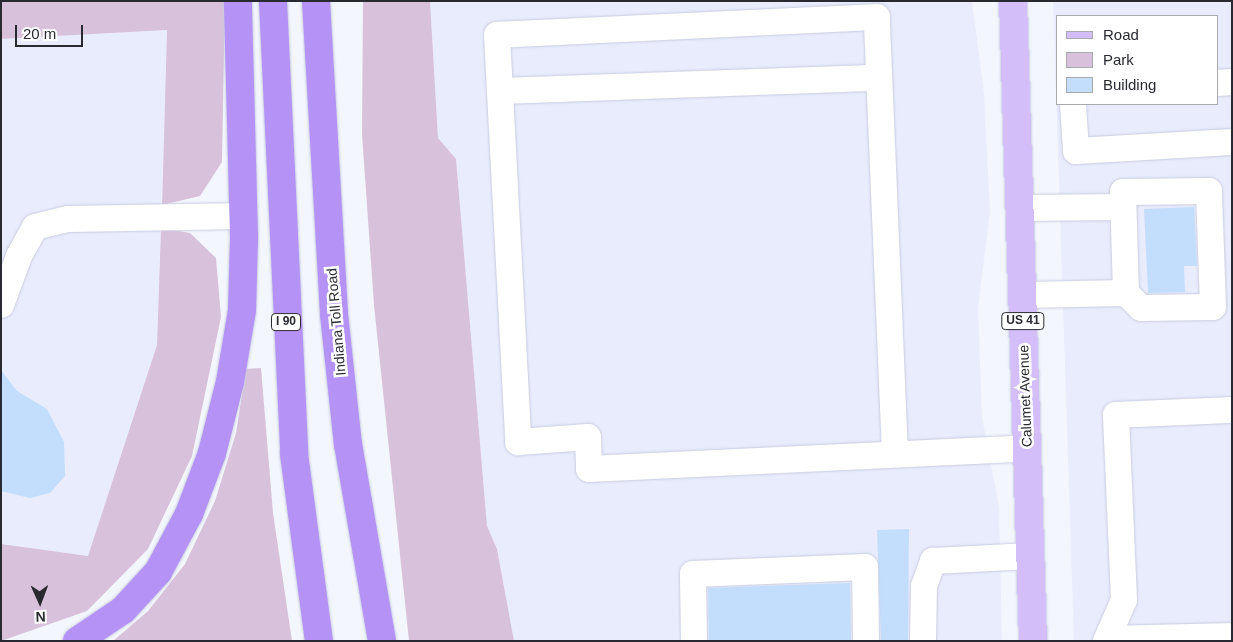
<!DOCTYPE html>
<html>
<head>
<meta charset="utf-8">
<style>
  body { margin:0 }
  #map { position:relative; width:1233px; height:642px; overflow:hidden; background:#f4f6fe; font-family:Arial,sans-serif }
  div>[style] { position:absolute }
  .built>* { inset:0; background:#e9ecfc }
  .green>* { inset:0; background:#d8c1da }
  .building>* { inset:0; background:#c3defd }
  .roads { filter:drop-shadow(0 0 1px #c8ccdf) drop-shadow(0 0 1px #c8ccdf) }
  .minor>* { height:26px; margin:-13px; padding:0 13px; transform-origin:13px; border-radius:13px; background:#fff }
  .major>* { height:28px; margin:-14px; padding:0 14px; transform-origin:14px; border-radius:14px; background:#d3befa }
  .highway>* { height:28px; margin:-14px; padding:0 14px; transform-origin:14px; border-radius:14px; background:#b593f6 }
  span { translate:-50% -50%; white-space:nowrap; text-align:center; line-height:1.15; -webkit-text-stroke:5px #fff; paint-order:stroke }
  .shield-label span { padding:1px 4px; background:#fff; border:1px solid; border-radius:4px; -webkit-text-stroke-width:0 }
  .shield-label { font-size:12px; color:#292a31; font-weight:700 }
  .street-label { font-size:14px; color:#292a31 }
  .frame { position:absolute; inset:0; border:2px solid #292a31; pointer-events:none }
  .legend { position:absolute; left:1056px; top:15px; width:162px; height:90px; box-sizing:border-box; background:#fff; border:1px solid #a9aaad; margin:0; padding:6px 9px; list-style:none; font-size:15px; color:#292a31 }
  .legend li { display:flex; align-items:center; gap:10px; height:25px }
  .legend b { width:25px; border:1px solid #a9aaad }
  .north { position:absolute; left:15px; top:577px; width:50px; height:50px; -webkit-text-stroke:4px #fff; paint-order:stroke; rotate:178deg; font-size:14px; font-weight:700; line-height:20px; text-align:center; color:#292a31 }
  .north::after { content:''; display:block; margin:auto; width:18px; height:22px; background:#292a31; clip-path:polygon(50% 0,100% 100%,50% 72%,0 100%) }
  .scale { position:absolute; left:15px; top:25px; width:68px; height:22px; box-sizing:border-box; border:2px solid #292a31; border-top:0; padding-left:6px; font-size:15px; line-height:18px; white-space:nowrap; color:#292a31; -webkit-text-stroke:4px #fff; paint-order:stroke }
</style>
</head>
<body>
<div id="map">
  <div class="built">
    <div style="clip-path:polygon(430px 1px,972px 1px,984px 94px,990px 212px,978px 308px,982px 417px,999px 507px,1002px 641px,514px 641px,497px 549px,487px 526px,456px 159px,438px 138px)"></div>
    <div style="clip-path:polygon(evenodd,1053px 1px,1232px 1px,1232px 641px,1074px 641px,1053px 1px,1057px 16px,1217px 16px,1217px 104px,1057px 104px,1057px 16px)"></div>
    <div style="clip-path:polygon(167px 30px,157px 345px,88px 556px,1px 544px,1px 39px)"></div>
  </div>
  <div class="green">
    <div style="clip-path:polygon(1px 1px,225px 1px,222px 162px,200px 196px,162px 205px,167px 30px,1px 39px)"></div>
    <div style="clip-path:polygon(363px 1px,430px 1px,438px 138px,456px 159px,487px 526px,497px 549px,514px 641px,409px 641px,374px 305px,362px 134px)"></div>
    <div style="clip-path:polygon(161px 228px,190px 233px,216px 258px,221px 317px,192px 456px,148px 549px,87px 611px,1px 641px,1px 544px,88px 556px,157px 345px)"></div>
    <div style="clip-path:polygon(261px 368px,273px 513px,292px 641px,113px 641px,148px 611px,185px 564px,215px 501px,236px 433px,246px 369px)"></div>
  </div>
  <div class="building">
    <div style="clip-path:polygon(1194px 207px,1197px 266px,1184px 266px,1185px 292px,1148px 293px,1144px 209px)"></div>
    <div style="clip-path:polygon(1px 370px,17px 391px,47px 409px,64px 442px,65px 476px,50px 493px,30px 498px,1px 491px)"></div>
    <div style="clip-path:polygon(909px 529px,908px 641px,881px 641px,877px 530px)"></div>
    <div style="clip-path:polygon(850px 583px,851px 641px,709px 641px,708px 588px)"></div>
  </div>
  <div class="roads">
    <div class="minor">
      <div style="left:1217px;top:83px;width:15px;rotate:-4deg"></div>
      <div style="left:500px;top:91px;width:379px;rotate:-2deg"></div>
      <div style="left:1073px;top:104px;width:47px;rotate:86.3deg"></div>
      <div style="left:1076px;top:151px;width:156px;rotate:-3.3deg"></div>
      <div style="left:1020px;top:208px;width:103px;rotate:-0.6deg"></div>
      <div style="left:1023px;top:295px;width:103px;rotate:-1.1deg"></div>
      <div style="left:1126px;top:293px;width:21px;rotate:45deg"></div>
      <div style="left:1141px;top:308px;width:72px;rotate:-0.8deg"></div>
      <div style="left:1213px;top:307px;width:116px;rotate:-92deg"></div>
      <div style="left:1209px;top:191px;width:86px;rotate:179.3deg"></div>
      <div style="left:1123px;top:192px;width:101px;rotate:88.3deg"></div>
      <div style="left:1px;top:305px;width:52px;rotate:-69.8deg"></div>
      <div style="left:19px;top:256px;width:33px;rotate:-61deg"></div>
      <div style="left:35px;top:227px;width:34px;rotate:-14deg"></div>
      <div style="left:68px;top:219px;width:176px;rotate:-1deg"></div>
      <div style="left:895px;top:454px;width:437px;rotate:-92.4deg"></div>
      <div style="left:877px;top:17px;width:380px;rotate:177.3deg"></div>
      <div style="left:497px;top:35px;width:408px;rotate:87deg"></div>
      <div style="left:518px;top:442px;width:70px;rotate:-4.1deg"></div>
      <div style="left:588px;top:437px;width:32px;rotate:88deg"></div>
      <div style="left:589px;top:469px;width:439px;rotate:-2.7deg"></div>
      <div style="left:1107px;top:639px;width:125px;rotate:-1.4deg"></div>
      <div style="left:694px;top:641px;width:67px;rotate:-90.9deg"></div>
      <div style="left:693px;top:574px;width:172px;rotate:-2.3deg"></div>
      <div style="left:865px;top:567px;width:74px;rotate:89.2deg"></div>
      <div style="left:923px;top:641px;width:55px;rotate:-89deg"></div>
      <div style="left:924px;top:586px;width:27px;rotate:-70deg"></div>
      <div style="left:933px;top:561px;width:97px;rotate:-3deg"></div>
      <div style="left:1106px;top:641px;width:45px;rotate:-66.3deg"></div>
      <div style="left:1124px;top:600px;width:185px;rotate:-92.5deg"></div>
      <div style="left:1116px;top:415px;width:116px;rotate:-2.5deg"></div>
    </div>
    <div class="major">
      <div style="left:1013px;top:1px;width:640px;rotate:88.21deg"></div>
    </div>
    <div class="highway">
      <div style="left:273px;top:1px;width:453px;rotate:87.3deg"></div>
      <div style="left:294px;top:454px;width:189px;rotate:82.4deg"></div>
      <div style="left:316px;top:1px;width:314px;rotate:86.7deg"></div>
      <div style="left:334px;top:314px;width:131px;rotate:83.9deg"></div>
      <div style="left:348px;top:444px;width:200px;rotate:80.2deg"></div>
      <div style="left:77px;top:641px;width:55px;rotate:-34deg"></div>
      <div style="left:123px;top:610px;width:52px;rotate:-47.4deg"></div>
      <div style="left:158px;top:572px;width:66px;rotate:-61.9deg"></div>
      <div style="left:189px;top:514px;width:65px;rotate:-69.3deg"></div>
      <div style="left:212px;top:453px;width:73px;rotate:-75.8deg"></div>
      <div style="left:230px;top:382px;width:73px;rotate:-80.5deg"></div>
      <div style="left:242px;top:310px;width:73px;rotate:-88.4deg"></div>
      <div style="left:244px;top:237px;width:236px;rotate:-91.5deg"></div>
    </div>
  </div>
  <div class="shield-label">
    <span style="left:1023px;top:321px">US 41</span>
    <span style="left:286px;top:322px">I 90</span>
  </div>
  <div class="street-label">
    <span style="left:336px;top:322px;rotate:-95deg">Indiana Toll Road</span>
    <span style="left:1025px;top:396px;rotate:-92deg">Calumet Avenue</span>
  </div>
  <div class="frame"></div>
  <ul class="legend">
  <li><b style="height:6px;background:#d3befa"></b>Road</li>
  <li><b style="height:14px;background:#d8c1da"></b>Park</li>
  <li><b style="height:14px;background:#c3defd"></b>Building</li>
  </ul>
  <div class="north">N</div>
  <div class="scale">20 m</div>
</div>
</body>
</html>
